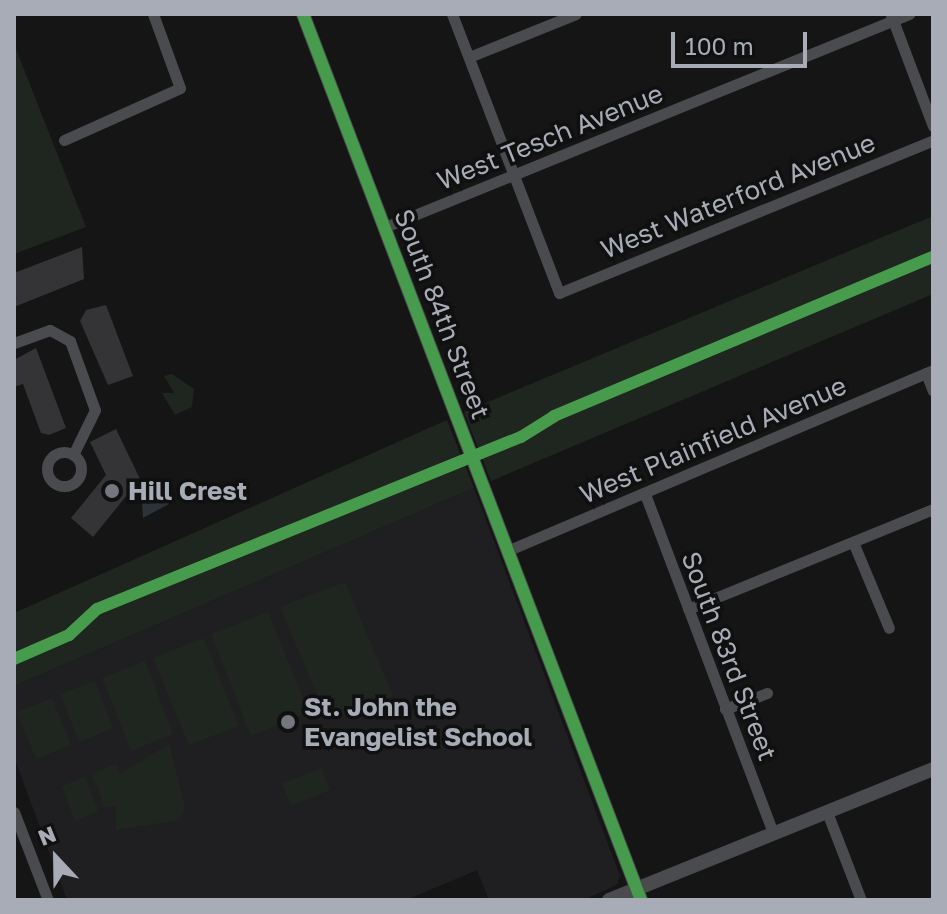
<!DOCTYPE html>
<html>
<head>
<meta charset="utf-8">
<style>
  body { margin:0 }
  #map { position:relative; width:947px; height:914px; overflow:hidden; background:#151516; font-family:"Golos Text",sans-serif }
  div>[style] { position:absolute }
  .built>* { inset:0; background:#1f1f21 }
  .green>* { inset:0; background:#1f2620 }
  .water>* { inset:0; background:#2b3339 }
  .building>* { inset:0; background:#343436 }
  .minor>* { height:11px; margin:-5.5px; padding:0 5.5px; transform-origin:5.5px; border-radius:5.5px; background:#4a4b4e }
  .minor>.ring { margin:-5.5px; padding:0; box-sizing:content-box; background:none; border:11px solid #4a4b4e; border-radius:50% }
  .tertiary>* { height:14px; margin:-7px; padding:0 7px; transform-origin:7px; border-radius:7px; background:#4a4b4e }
  .cycleway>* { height:12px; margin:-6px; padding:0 6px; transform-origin:6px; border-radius:6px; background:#469c4c }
  .dots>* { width:22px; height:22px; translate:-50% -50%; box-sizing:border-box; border:4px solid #101011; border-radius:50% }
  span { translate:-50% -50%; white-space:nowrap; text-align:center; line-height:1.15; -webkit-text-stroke:7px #101011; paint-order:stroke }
  .street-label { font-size:26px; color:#a7acb6 }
  .poi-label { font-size:26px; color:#a7acb6; font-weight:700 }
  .left { translate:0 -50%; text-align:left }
  .frame { position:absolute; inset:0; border:16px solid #a7acb6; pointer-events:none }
  .north { position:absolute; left:16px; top:818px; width:80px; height:80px; -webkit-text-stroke:6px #101011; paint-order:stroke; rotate:338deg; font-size:22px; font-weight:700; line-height:32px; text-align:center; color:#a7acb6 }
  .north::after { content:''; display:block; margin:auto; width:28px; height:36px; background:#a7acb6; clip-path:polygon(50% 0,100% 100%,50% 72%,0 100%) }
  .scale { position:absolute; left:671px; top:32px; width:136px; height:36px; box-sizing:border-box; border:4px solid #a7acb6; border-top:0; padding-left:10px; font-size:24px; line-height:28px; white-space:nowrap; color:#a7acb6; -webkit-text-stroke:6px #101011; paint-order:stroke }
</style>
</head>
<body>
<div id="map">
  <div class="built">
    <div style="clip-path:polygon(474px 488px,620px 876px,617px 885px,583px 900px,489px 900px,477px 870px,406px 900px,67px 900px,14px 757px,14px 686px)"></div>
  </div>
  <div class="green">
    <div style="clip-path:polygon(14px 44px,86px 227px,14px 254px)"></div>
    <div style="clip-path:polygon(933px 216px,933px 294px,491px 481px,464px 412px)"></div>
    <div style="clip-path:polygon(172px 374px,194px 389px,192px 407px,175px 415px,162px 393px,174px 393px,164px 376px)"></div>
    <div style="clip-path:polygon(447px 420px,474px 488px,14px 686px,14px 613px)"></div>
    <div style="clip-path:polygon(345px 582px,393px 696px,328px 721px,280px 607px)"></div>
    <div style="clip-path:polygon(268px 612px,309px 712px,251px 736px,211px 634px)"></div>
    <div style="clip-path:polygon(204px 638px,239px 726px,189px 745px,153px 658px)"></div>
    <div style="clip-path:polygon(145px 661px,173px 734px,131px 751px,102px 678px)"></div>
    <div style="clip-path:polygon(95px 681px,113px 728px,79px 742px,60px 694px)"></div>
    <div style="clip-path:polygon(52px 698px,71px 745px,36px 759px,17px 712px)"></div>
    <div style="clip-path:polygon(169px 744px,185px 808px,179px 820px,116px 830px,116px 805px,105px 808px,92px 774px,116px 764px,120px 774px)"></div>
    <div style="clip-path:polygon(322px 768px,330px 790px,291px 806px,282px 783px)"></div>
    <div style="clip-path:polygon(85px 777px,98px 811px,75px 821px,62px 786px)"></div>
  </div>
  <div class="water">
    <div style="clip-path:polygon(162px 480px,169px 504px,143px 518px,142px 505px)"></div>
  </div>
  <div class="building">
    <div style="clip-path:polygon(82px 247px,84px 279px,14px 307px,14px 273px)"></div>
    <div style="clip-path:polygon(106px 305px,133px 376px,108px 385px,80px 321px,86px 310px)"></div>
    <div style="clip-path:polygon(36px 348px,66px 428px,49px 435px,41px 433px,23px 384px,14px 387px,14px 360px)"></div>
    <div style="clip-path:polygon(116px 429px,140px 479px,93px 537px,71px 518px,106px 475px,90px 442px)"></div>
  </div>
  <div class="minor">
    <div style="left:452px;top:14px;width:299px;rotate:69deg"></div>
    <div style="left:559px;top:293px;width:404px;rotate:-22.2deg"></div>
    <div style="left:891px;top:15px;width:119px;rotate:69.3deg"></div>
    <div style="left:469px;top:57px;width:115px;rotate:-21.9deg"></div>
    <div style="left:64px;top:140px;width:127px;rotate:-24.1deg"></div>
    <div style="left:180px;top:88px;width:79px;rotate:-110deg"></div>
    <div style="left:385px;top:227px;width:566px;rotate:-22.12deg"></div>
    <div style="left:14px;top:343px;width:38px;rotate:-20deg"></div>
    <div style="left:50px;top:330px;width:23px;rotate:29deg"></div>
    <div style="left:70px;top:341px;width:73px;rotate:70.1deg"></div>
    <div style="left:95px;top:410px;width:50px;rotate:116.1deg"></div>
    <div style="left:926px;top:373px;width:19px;rotate:69deg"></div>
    <div class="ring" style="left:47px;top:452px;width:23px;height:23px"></div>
    <div style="left:645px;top:494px;width:362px;rotate:69.3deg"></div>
    <div style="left:853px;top:542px;width:93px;rotate:67.3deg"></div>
    <div style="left:509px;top:550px;width:461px;rotate:-23deg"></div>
    <div style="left:688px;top:609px;width:265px;rotate:-22.2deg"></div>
    <div style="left:725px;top:709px;width:45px;rotate:-20.9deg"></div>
    <div style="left:14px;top:812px;width:94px;rotate:68.9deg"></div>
    <div style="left:827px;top:812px;width:94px;rotate:68.9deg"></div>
  </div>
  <div class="tertiary">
    <div style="left:303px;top:14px;width:948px;rotate:69.12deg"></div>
    <div style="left:609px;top:900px;width:349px;rotate:-22deg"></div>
  </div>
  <div class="cycleway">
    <div style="left:303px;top:14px;width:948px;rotate:69.12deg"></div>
    <div style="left:14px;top:659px;width:60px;rotate:-23.6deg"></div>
    <div style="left:69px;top:635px;width:38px;rotate:-43deg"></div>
    <div style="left:97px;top:609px;width:458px;rotate:-22.1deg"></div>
    <div style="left:521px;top:437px;width:39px;rotate:-32deg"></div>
    <div style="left:554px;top:416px;width:411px;rotate:-22.8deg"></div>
  </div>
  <div class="dots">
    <div style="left:112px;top:491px;background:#74777e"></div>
    <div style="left:288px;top:722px;background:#74777e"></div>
  </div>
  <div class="street-label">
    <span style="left:550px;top:137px;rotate:-22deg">West Tesch Avenue</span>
    <span style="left:738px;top:196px;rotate:-22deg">West Waterford Avenue</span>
    <span style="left:442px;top:314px;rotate:69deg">South 84th Street</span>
    <span style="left:713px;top:440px;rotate:-23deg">West Plainfield Avenue</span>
    <span style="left:729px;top:656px;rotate:69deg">South 83rd Street</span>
  </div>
  <div class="poi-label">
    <span class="left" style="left:128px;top:491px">Hill Crest</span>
    <span class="left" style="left:304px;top:722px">St. John the<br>Evangelist School</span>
  </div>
  <div class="frame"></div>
  <div class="north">N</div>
  <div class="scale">100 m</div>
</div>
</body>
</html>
